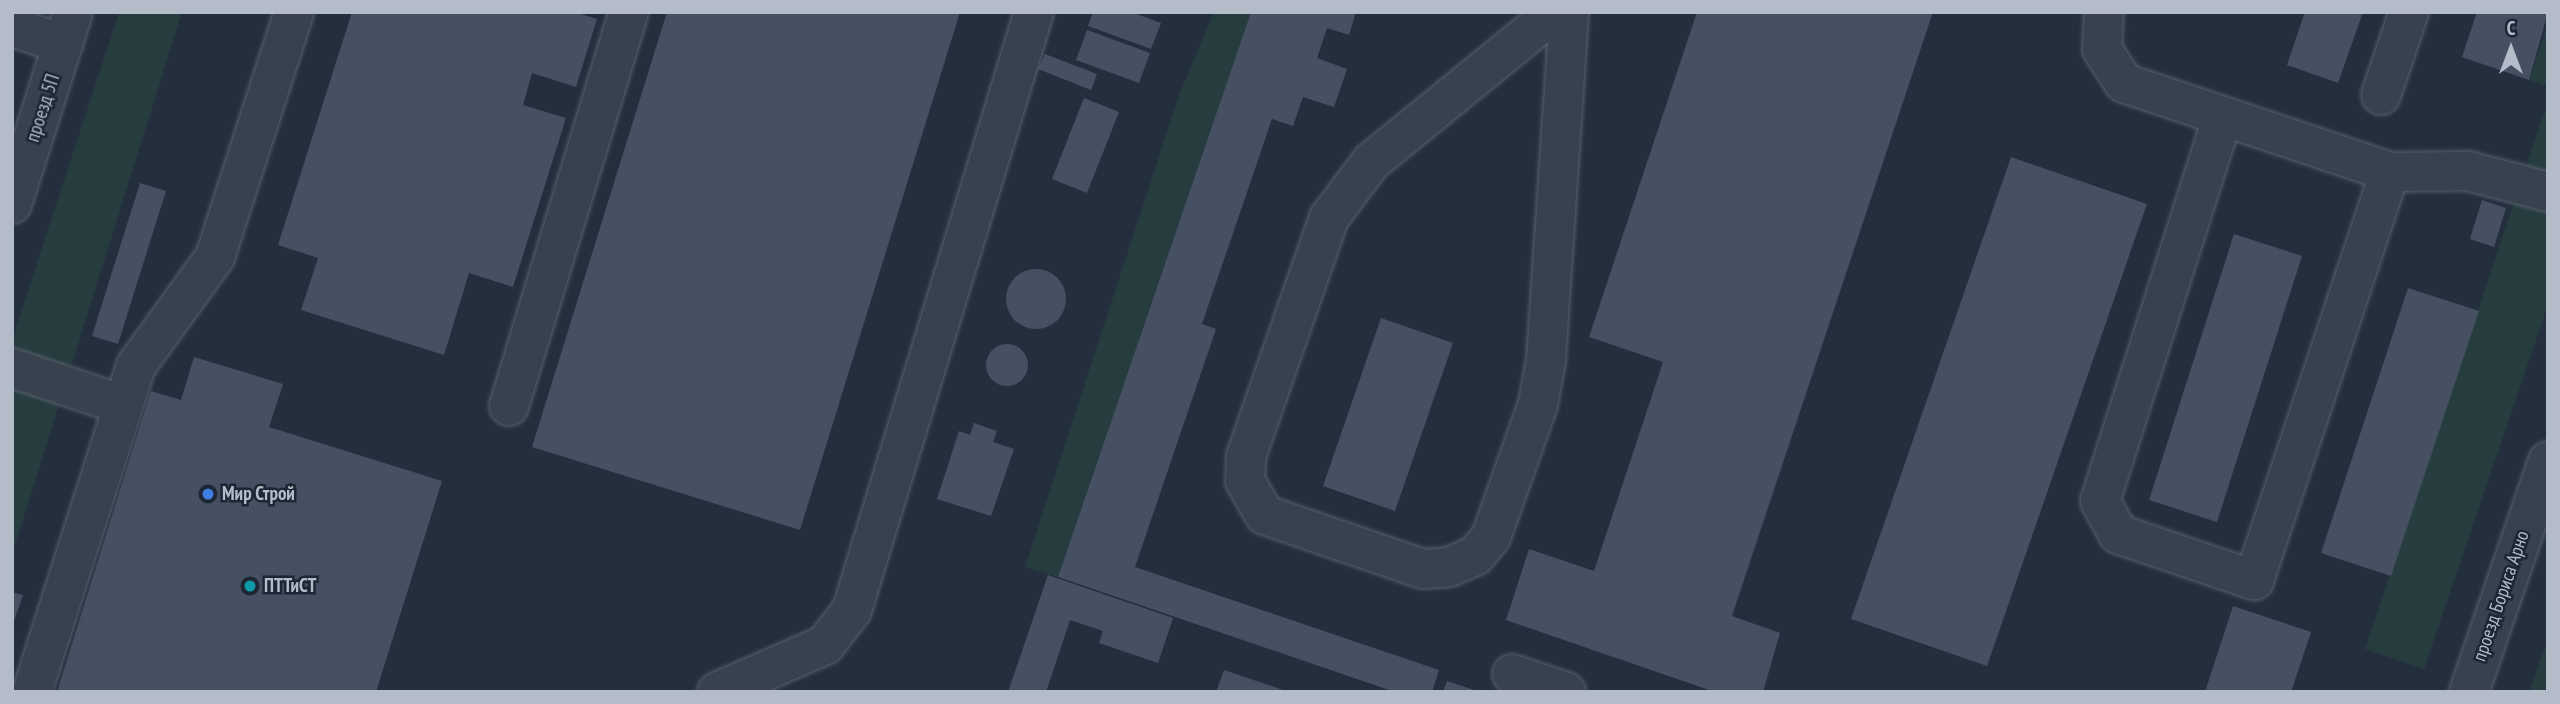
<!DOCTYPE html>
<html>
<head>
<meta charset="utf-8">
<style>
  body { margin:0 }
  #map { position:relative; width:2560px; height:704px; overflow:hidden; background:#242f3e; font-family:"PT Sans Narrow",sans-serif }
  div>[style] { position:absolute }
  .green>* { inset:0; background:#263c3f }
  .building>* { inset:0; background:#455162 }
  .round { border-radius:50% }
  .roads { filter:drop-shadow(0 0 2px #565f6c) drop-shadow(0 0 2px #565f6c) }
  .minor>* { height:38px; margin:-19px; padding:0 19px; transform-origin:19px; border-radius:19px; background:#38414e }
  .dots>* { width:19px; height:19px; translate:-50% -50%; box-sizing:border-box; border:4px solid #1d2633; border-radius:50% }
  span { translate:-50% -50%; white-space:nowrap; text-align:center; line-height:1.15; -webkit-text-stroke:5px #1d2633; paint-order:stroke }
  .street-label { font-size:19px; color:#b4bcc9 }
  .poi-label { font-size:19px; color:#b4bcc9; font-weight:700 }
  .left { translate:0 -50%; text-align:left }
  .frame { position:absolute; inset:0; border:14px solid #b4bcc9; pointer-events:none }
  .north { position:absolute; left:2476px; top:14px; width:70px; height:70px; -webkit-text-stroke:5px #1d2633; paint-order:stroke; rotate:0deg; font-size:19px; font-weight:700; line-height:28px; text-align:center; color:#b4bcc9 }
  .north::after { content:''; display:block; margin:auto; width:24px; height:32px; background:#b4bcc9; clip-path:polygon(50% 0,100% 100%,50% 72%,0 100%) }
</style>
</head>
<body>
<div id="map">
  <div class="green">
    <div style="clip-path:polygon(119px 12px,182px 12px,12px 555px,12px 340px)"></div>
    <div style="clip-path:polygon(1214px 12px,1251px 12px,1058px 577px,1025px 567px,1179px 95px)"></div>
    <div style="clip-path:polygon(2548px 24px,2548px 86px,2529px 80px)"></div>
    <div style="clip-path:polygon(2548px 101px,2548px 305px,2424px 669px,2365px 649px)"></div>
    <div style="clip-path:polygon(2548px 638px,2548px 692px,2529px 692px)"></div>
  </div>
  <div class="building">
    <div style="clip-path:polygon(352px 12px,574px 12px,597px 19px,576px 87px,532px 73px,523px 105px,566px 118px,513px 287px,469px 273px,444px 355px,301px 310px,318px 258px,278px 245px)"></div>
    <div style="clip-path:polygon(667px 12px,960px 12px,800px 530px,532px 447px)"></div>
    <div style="clip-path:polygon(1093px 12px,1131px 12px,1161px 23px,1151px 49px,1088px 26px)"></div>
    <div style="clip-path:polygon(1251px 12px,1356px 12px,1349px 35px,1327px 28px,1317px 58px,1347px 69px,1334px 107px,1303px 97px,1293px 126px,1272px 119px,1202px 324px,1216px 329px,1135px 567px,1439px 670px,1432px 692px,1395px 692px,1058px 577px)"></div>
    <div style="clip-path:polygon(1697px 12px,1933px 12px,1732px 616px,1780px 633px,1763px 692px,1715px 692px,1506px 620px,1529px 549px,1594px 571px,1663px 362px,1589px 337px)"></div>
    <div style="clip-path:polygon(2305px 12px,2363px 12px,2338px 83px,2287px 65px)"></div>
    <div style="clip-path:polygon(2477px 12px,2548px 12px,2529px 80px,2462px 57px)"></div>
    <div style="clip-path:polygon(1087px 30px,1150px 53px,1139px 83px,1076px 60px)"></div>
    <div style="clip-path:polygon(1045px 54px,1097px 74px,1091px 90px,1038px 69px)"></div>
    <div style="clip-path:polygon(1084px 98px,1119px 112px,1087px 193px,1052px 179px)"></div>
    <div style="clip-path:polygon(2011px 157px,2147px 204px,1987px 666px,1851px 619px)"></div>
    <div style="clip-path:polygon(140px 183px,166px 191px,118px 344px,92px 336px)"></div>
    <div style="clip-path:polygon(2482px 200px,2506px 208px,2494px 247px,2470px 239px)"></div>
    <div style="clip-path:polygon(2234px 234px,2302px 256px,2217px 522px,2149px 500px)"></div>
    <div class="round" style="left:1006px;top:269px;width:60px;height:60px"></div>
    <div style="clip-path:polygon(2408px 288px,2479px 311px,2391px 576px,2321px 553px)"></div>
    <div style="clip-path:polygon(1381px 318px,1453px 343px,1395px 511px,1323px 486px)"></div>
    <div class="round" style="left:986px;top:344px;width:42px;height:42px"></div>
    <div style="clip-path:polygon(194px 357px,283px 384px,269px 427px,442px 481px,376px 692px,57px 692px,151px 391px,181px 400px)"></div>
    <div style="clip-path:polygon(974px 423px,997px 431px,993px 442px,1014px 449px,991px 516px,937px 499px,959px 431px,970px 435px)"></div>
    <div style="clip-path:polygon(1048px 575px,1173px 618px,1158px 663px,1099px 643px,1103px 631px,1070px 620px,1046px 692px,1008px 692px)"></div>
    <div style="clip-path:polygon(12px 592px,23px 595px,14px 621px,12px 620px)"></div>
    <div style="clip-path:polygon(2233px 606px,2311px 632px,2291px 692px,2205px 692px)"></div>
    <div style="clip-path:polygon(1224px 670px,1286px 691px,1286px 692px,1216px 692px)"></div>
    <div style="clip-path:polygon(1447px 681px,1477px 691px,1477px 692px,1443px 692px)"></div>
  </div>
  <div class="roads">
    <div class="minor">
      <div style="left:1555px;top:12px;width:237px;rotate:140.8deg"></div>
      <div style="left:1371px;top:162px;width:70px;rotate:126.9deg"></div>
      <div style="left:1329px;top:218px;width:253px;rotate:109.2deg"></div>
      <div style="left:1246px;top:457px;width:24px;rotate:92deg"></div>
      <div style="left:1245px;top:481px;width:39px;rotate:60deg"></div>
      <div style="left:1265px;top:515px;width:167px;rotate:18.9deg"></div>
      <div style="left:1423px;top:569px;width:26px;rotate:-4deg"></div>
      <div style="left:1449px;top:567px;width:28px;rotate:-23deg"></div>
      <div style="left:1475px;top:556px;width:25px;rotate:-50deg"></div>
      <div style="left:1491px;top:537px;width:141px;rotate:-70.5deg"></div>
      <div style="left:1538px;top:404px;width:45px;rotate:-79.7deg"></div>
      <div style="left:1546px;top:360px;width:349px;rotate:-86.2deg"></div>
      <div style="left:2104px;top:12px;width:37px;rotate:93deg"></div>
      <div style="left:2102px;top:49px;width:40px;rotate:57.1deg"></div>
      <div style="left:2124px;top:83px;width:280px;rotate:18.5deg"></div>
      <div style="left:2390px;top:172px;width:78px;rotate:-0.7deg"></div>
      <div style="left:2468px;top:171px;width:83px;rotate:14.7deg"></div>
      <div style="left:12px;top:27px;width:54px;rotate:18.4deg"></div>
      <div style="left:2381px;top:95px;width:88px;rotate:-71.4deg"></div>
      <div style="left:2223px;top:116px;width:404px;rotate:107.7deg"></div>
      <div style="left:2100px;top:501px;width:38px;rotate:61deg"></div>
      <div style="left:2118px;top:534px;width:144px;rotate:18.7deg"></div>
      <div style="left:2254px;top:580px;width:430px;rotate:-71.6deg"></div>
      <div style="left:12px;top:204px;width:201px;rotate:-72.4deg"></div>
      <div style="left:12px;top:368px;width:117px;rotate:18.4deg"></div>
      <div style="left:509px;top:406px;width:412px;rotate:-73.1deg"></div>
      <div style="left:1512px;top:674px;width:57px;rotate:18.4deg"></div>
      <div style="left:32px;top:692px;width:342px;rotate:-72.3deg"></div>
      <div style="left:136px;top:366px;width:135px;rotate:-54.1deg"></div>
      <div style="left:215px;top:257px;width:257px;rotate:-72.1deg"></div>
      <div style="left:717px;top:692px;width:118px;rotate:-23.5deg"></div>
      <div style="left:825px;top:645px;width:44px;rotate:-52.4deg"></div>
      <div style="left:852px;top:610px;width:625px;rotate:-73.07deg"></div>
      <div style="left:2469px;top:692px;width:244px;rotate:-71.1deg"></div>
    </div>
  </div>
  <div class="dots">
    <div style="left:208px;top:494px;background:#3f7fe0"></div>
    <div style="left:250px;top:586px;background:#0f9aa8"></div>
  </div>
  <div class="street-label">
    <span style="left:43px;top:108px;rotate:-72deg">проезд 5П</span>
    <span style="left:2501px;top:596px;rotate:-71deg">проезд Бориса Арно</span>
  </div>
  <div class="poi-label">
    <span class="left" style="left:222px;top:494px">Мир Строй</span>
    <span class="left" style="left:264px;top:586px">ПТТиСТ</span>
  </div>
  <div class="frame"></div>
  <div class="north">С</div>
</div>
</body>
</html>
